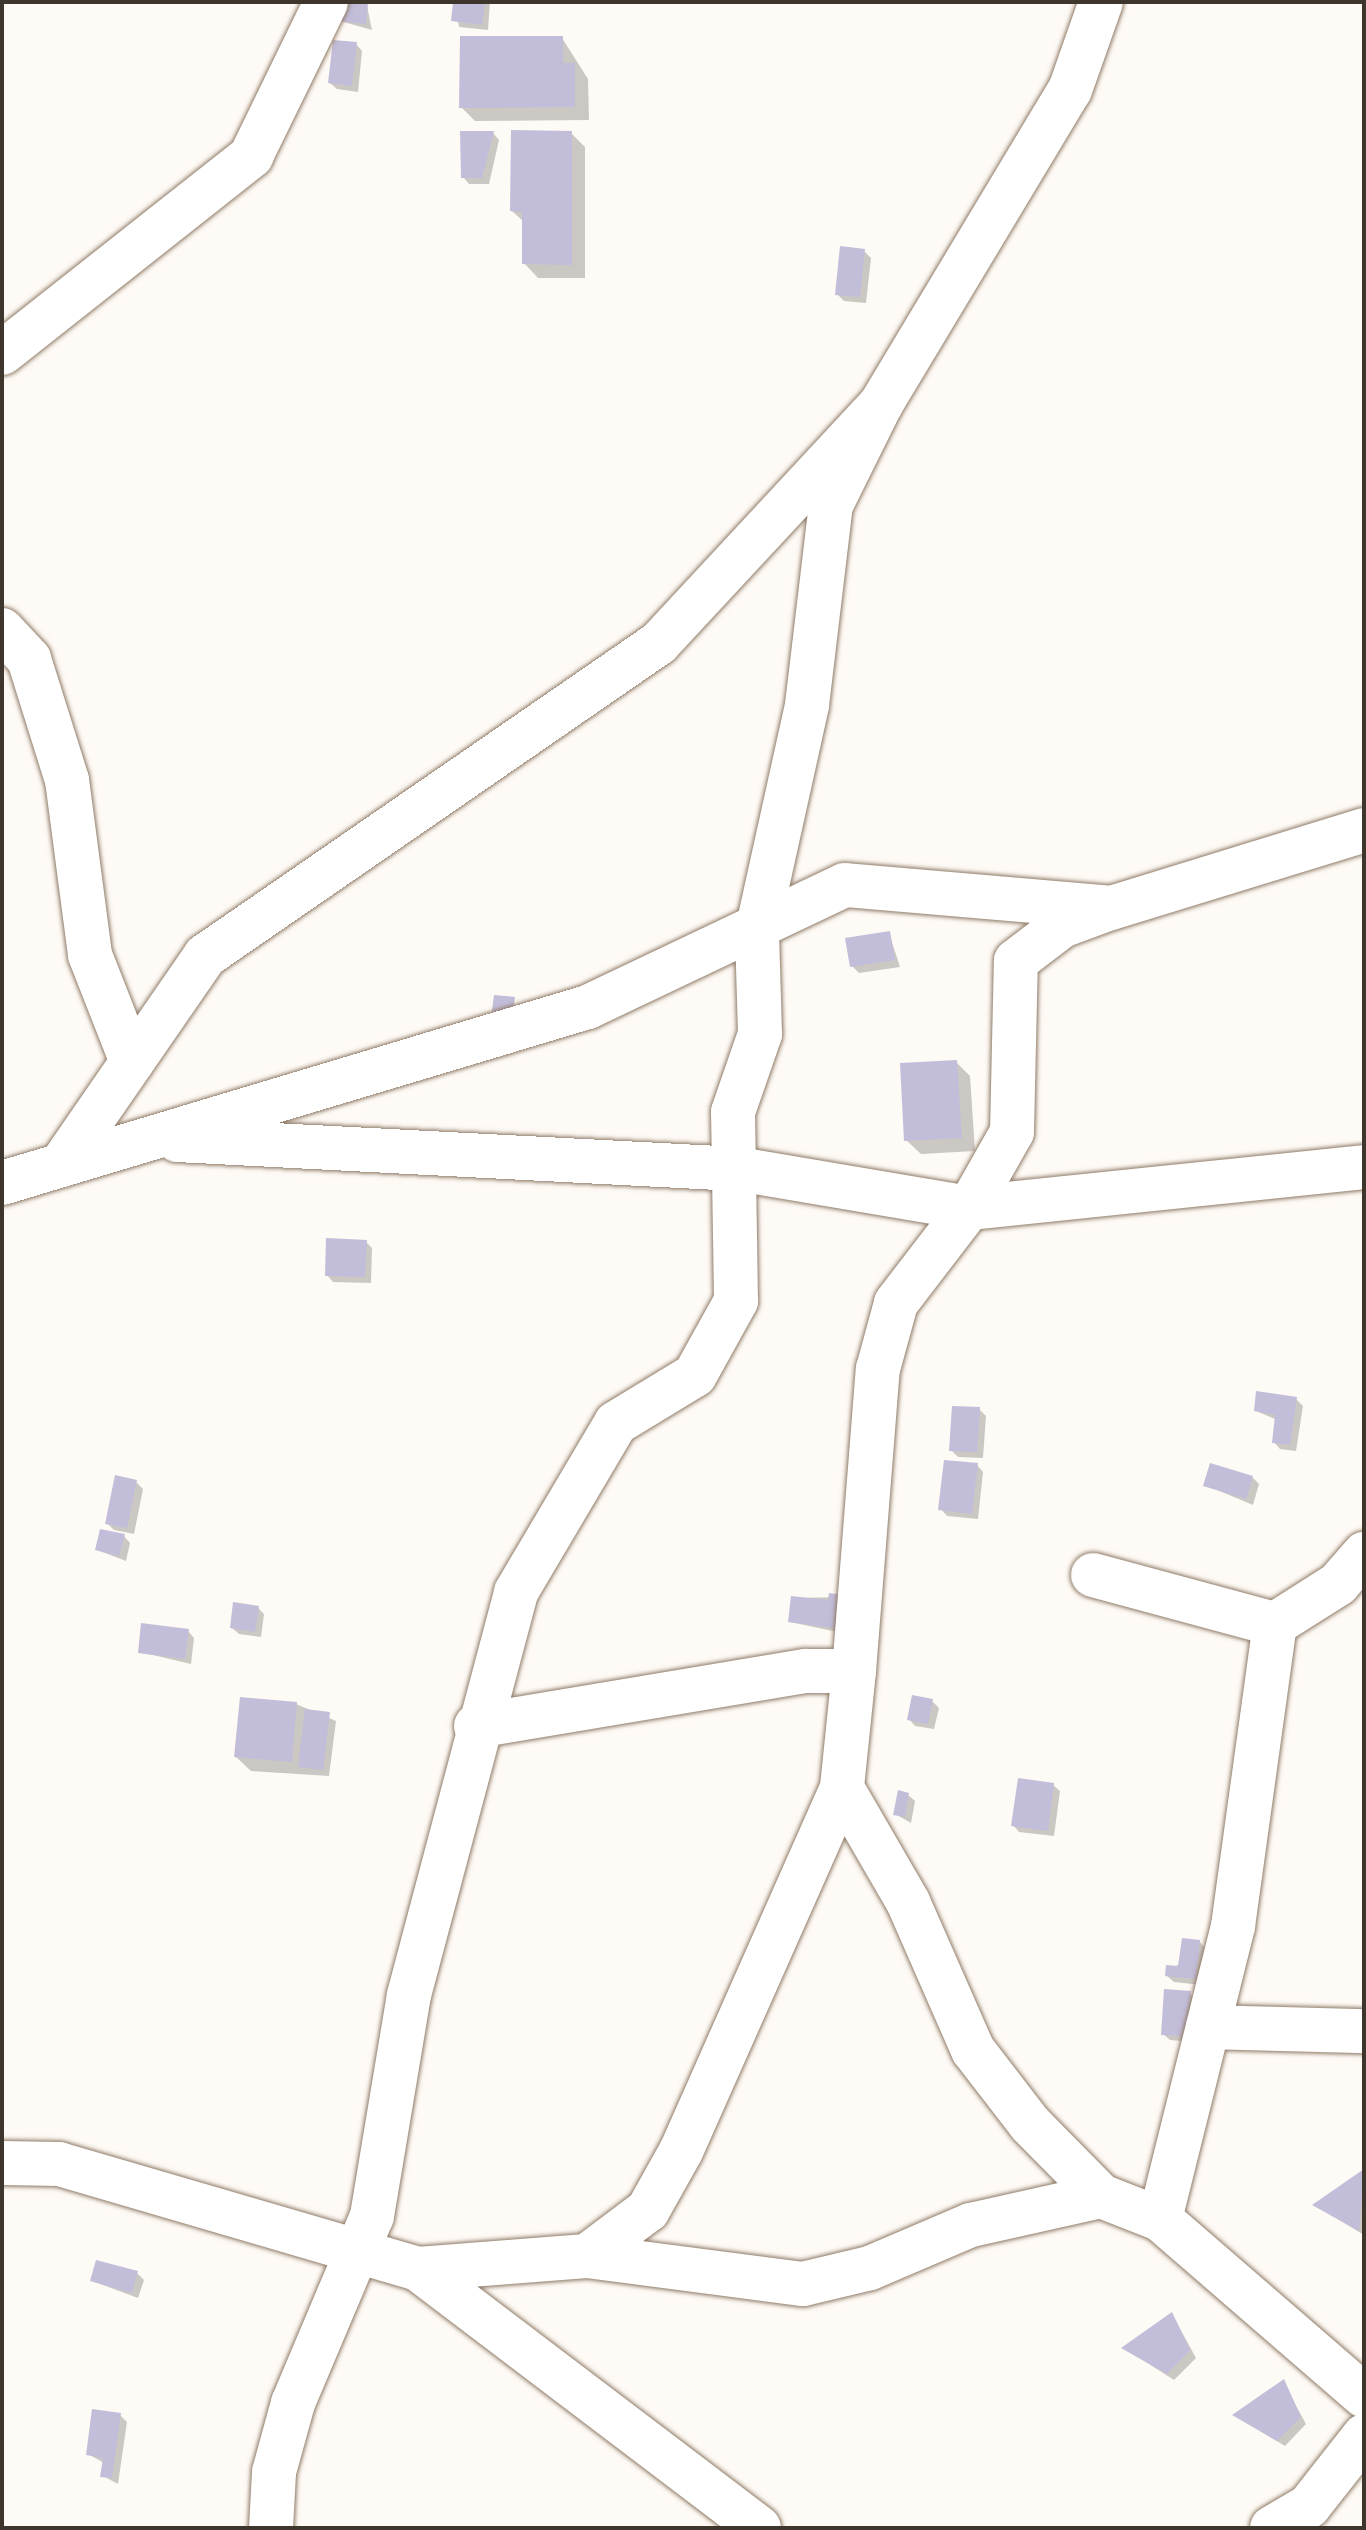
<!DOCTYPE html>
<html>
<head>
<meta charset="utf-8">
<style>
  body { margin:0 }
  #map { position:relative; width:1366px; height:2530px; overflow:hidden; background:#fefaf5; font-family:"Work Sans",sans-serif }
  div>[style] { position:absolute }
  .shadow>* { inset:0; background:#0003 }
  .building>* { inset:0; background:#c2bdd9 }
  .roads { filter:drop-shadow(0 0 2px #907b67) drop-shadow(0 0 2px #907b67) }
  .minor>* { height:44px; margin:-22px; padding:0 22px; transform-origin:22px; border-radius:22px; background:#fff }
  span { translate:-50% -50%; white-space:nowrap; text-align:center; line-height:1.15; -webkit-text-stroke:6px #fff; paint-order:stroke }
  .frame { position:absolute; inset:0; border:4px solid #3e352c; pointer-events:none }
</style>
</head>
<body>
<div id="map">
  <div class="shadow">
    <div style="clip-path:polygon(455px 2px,490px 2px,488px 30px,459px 27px)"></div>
    <div style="clip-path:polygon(367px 6px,372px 30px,340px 21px)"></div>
    <div style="clip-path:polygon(562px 38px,588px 79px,589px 120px,475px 121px,461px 107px)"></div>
    <div style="clip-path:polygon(356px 44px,362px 51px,358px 92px,337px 89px,330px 83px)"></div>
    <div style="clip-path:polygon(493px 133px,499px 140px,489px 184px,469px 184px,463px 177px)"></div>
    <div style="clip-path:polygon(571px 133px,585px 147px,585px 278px,538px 278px,524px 263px,524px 222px,512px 211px)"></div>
    <div style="clip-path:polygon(864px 251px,871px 258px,866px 303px,844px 301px,837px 294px)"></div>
    <div style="clip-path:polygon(889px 933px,900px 967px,859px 973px,852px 966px)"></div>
    <div style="clip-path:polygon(956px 1062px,970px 1076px,975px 1151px,921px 1154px,906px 1140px)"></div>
    <div style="clip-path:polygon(366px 1242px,372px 1248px,371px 1283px,333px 1282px,327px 1275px)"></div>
    <div style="clip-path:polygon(1296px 1399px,1303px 1406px,1296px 1451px,1280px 1449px,1274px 1442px,1277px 1420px,1256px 1411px)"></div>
    <div style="clip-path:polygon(979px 1409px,986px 1416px,983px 1458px,958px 1457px,951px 1450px)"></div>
    <div style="clip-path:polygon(977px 1465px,983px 1472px,978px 1519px,947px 1516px,941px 1509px)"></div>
    <div style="clip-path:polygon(1252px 1477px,1259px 1484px,1253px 1505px,1205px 1485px)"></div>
    <div style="clip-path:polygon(136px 1482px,143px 1489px,134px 1534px,114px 1530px,107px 1523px)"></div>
    <div style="clip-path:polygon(124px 1536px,130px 1543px,126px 1561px,97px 1550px)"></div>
    <div style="clip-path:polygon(843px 1597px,847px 1634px,790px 1622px,793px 1598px)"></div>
    <div style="clip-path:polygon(258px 1608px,264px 1614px,261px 1637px,239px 1634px,232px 1628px)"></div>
    <div style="clip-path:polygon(188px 1631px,194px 1638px,191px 1664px,140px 1652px)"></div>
    <div style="clip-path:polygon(932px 1701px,939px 1708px,934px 1729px,915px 1726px,909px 1719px)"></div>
    <div style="clip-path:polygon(296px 1704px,336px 1721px,329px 1776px,251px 1771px,236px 1757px)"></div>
    <div style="clip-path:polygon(1053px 1785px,1060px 1791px,1054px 1836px,1019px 1832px,1013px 1825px)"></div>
    <div style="clip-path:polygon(908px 1795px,915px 1801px,911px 1823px,895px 1814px)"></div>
    <div style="clip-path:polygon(1200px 1942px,1206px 1949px,1202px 1985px,1174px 1982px,1167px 1976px)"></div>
    <div style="clip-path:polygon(1190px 1993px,1196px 2000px,1193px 2042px,1170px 2040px,1163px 2034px)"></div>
    <div style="clip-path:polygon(1364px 2172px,1364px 2235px,1316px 2206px)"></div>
    <div style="clip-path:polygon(137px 2273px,144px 2280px,138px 2298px,92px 2281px)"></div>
    <div style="clip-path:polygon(1172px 2314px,1196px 2358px,1174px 2380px,1124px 2348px)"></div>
    <div style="clip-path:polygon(1283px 2382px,1306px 2424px,1285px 2446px,1235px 2416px)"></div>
    <div style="clip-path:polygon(120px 2415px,127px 2422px,118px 2484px,103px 2476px,104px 2463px,88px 2454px)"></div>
  </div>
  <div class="building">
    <div style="clip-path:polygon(339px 2px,368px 4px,366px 24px,337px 21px)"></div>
    <div style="clip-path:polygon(453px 2px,485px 2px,482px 25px,451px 21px)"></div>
    <div style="clip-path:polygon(460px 36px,563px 36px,563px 63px,575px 63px,575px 107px,459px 108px)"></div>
    <div style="clip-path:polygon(333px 40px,357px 42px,352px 86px,328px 83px)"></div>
    <div style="clip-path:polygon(511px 130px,572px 131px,572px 265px,522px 264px,522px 212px,510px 211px)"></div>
    <div style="clip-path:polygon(460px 131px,494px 131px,482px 178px,461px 178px)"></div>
    <div style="clip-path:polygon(840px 246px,865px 249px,860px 297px,835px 295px)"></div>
    <div style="clip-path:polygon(890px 931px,895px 960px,850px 967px,845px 938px)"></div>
    <div style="clip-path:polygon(494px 995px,515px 997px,512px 1021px,491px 1018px)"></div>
    <div style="clip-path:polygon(957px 1060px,962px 1138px,904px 1141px,900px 1063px)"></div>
    <div style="clip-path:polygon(326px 1238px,367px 1240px,365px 1277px,325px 1276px)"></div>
    <div style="clip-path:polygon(1256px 1391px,1297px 1397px,1290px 1445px,1272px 1443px,1275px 1415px,1254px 1411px)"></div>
    <div style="clip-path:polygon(952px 1406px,980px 1407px,977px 1452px,949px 1451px)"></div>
    <div style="clip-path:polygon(944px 1460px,978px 1463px,972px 1514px,938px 1510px)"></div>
    <div style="clip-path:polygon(1210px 1463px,1253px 1476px,1246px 1499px,1203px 1486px)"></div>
    <div style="clip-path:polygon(115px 1475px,137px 1480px,127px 1528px,105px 1524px)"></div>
    <div style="clip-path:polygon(100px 1529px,125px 1534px,119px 1556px,95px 1550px)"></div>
    <div style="clip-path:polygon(829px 1593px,844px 1595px,840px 1629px,788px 1622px,791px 1596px,828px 1600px)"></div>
    <div style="clip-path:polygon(233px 1602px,259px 1606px,255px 1632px,230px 1628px)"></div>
    <div style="clip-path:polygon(141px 1623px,189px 1629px,185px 1659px,138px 1653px)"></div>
    <div style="clip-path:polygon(912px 1695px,933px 1699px,928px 1724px,907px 1720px)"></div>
    <div style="clip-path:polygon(240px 1697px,297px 1702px,292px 1762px,234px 1757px)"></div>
    <div style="clip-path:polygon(305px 1709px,330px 1712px,323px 1770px,298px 1767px)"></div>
    <div style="clip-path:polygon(1018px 1778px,1054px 1783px,1048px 1831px,1011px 1826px)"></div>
    <div style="clip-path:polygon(898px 1790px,909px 1793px,905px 1817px,893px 1815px)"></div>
    <div style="clip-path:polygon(1182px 1938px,1200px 1940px,1196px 1979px,1165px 1976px,1166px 1965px,1178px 1966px)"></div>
    <div style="clip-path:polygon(1164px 1989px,1191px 1991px,1187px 2036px,1161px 2035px)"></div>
    <div style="clip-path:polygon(1364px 2169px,1359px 2231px,1312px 2205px)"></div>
    <div style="clip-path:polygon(96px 2260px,138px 2271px,132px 2293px,90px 2281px)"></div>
    <div style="clip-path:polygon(1172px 2312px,1190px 2350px,1167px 2374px,1121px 2348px)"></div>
    <div style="clip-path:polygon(1284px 2379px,1301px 2417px,1277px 2441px,1232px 2415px)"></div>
    <div style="clip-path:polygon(92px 2409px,121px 2413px,112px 2478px,100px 2477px,103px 2458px,86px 2455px)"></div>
  </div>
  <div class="roads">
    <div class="minor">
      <div style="left:2px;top:353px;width:318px;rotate:-38.3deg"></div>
      <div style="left:251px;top:156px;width:171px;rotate:-64deg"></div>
      <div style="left:2px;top:630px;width:40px;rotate:47deg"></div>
      <div style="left:29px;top:659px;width:127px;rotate:72.6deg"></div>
      <div style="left:67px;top:780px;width:177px;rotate:82.5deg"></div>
      <div style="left:90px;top:955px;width:115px;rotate:68.6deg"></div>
      <div style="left:177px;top:1140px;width:562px;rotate:2.96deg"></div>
      <div style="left:738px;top:1169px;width:234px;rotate:9.6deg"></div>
      <div style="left:969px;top:1208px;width:397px;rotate:-5.9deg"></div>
      <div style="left:61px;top:1165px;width:254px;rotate:-55.4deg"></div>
      <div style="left:205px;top:956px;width:551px;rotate:-34.58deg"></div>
      <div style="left:659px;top:643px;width:326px;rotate:-47.1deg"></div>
      <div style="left:881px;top:404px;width:366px;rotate:-59deg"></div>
      <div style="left:1070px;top:90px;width:93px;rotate:-70.6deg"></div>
      <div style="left:2px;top:1183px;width:612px;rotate:-16.72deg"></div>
      <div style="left:588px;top:1007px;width:284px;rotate:-25.4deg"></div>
      <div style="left:845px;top:885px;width:267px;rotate:4.9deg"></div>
      <div style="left:1111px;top:908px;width:265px;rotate:-17.1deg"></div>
      <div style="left:1093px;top:1575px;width:188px;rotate:15.1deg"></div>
      <div style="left:854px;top:1671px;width:303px;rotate:-85.5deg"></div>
      <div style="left:878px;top:1369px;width:68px;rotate:-74.7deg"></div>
      <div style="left:896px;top:1303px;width:120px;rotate:-52.5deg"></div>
      <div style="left:969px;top:1208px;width:87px;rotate:-60.5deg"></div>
      <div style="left:1012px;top:1132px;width:171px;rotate:-88.7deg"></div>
      <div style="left:1016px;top:961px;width:58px;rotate:-37.3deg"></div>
      <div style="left:1062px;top:926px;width:46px;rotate:-20.4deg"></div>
      <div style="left:476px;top:1726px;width:335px;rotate:-9.5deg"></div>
      <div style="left:806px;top:1671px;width:48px"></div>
      <div style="left:854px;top:1671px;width:118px;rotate:95.9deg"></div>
      <div style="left:842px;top:1788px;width:397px;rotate:113.9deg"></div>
      <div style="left:681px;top:2151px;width:68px;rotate:119.2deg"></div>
      <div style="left:648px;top:2210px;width:76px;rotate:143deg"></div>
      <div style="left:842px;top:1788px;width:132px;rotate:59.9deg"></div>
      <div style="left:908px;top:1902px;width:162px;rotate:66.3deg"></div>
      <div style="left:973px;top:2050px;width:93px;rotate:52.4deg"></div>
      <div style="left:1030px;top:2124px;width:101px;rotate:45.4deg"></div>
      <div style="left:1101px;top:2196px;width:63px;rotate:21.3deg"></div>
      <div style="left:1160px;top:2219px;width:270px;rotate:40.9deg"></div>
      <div style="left:1208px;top:2027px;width:156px;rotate:1.5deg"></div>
      <div style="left:2px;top:2163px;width:57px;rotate:1deg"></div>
      <div style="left:59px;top:2164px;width:374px;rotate:16.3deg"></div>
      <div style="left:418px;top:2269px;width:428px;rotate:37.2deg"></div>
      <div style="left:1160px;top:2219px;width:302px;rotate:-76deg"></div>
      <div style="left:1233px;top:1926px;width:305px;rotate:-82.1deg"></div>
      <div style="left:1275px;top:1624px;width:75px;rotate:-32.4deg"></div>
      <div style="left:1338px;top:1584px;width:40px;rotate:-49deg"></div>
      <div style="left:418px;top:2269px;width:169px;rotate:-4.4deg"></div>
      <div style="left:587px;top:2256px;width:218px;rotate:7.4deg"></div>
      <div style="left:803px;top:2284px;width:69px;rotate:-13.4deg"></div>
      <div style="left:870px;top:2268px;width:110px;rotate:-23.1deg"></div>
      <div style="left:971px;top:2225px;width:133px;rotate:-12.6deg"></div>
      <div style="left:271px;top:2528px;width:56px;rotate:-86.9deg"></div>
      <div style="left:274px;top:2472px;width:72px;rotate:-74.6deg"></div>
      <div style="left:293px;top:2403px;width:203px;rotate:-67.1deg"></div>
      <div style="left:372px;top:2216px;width:224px;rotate:-80.5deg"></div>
      <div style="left:409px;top:1995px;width:417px;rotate:-75.1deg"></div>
      <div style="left:516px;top:1592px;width:196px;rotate:-59.4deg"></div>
      <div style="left:616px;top:1423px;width:92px;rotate:-31.3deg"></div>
      <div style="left:695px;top:1375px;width:85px;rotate:-61deg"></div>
      <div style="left:736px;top:1301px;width:189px;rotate:-90.9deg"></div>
      <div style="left:733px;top:1112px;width:83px;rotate:-70.9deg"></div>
      <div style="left:760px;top:1034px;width:103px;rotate:-91.7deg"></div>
      <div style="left:757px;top:931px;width:231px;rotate:-77.5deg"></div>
      <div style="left:807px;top:705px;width:201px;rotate:-83.2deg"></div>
      <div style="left:831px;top:505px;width:113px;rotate:-63.7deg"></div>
      <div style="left:1272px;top:2528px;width:43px;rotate:-30.7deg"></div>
      <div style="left:1309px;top:2506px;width:89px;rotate:-51.8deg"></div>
    </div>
  </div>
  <div class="frame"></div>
</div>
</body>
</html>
